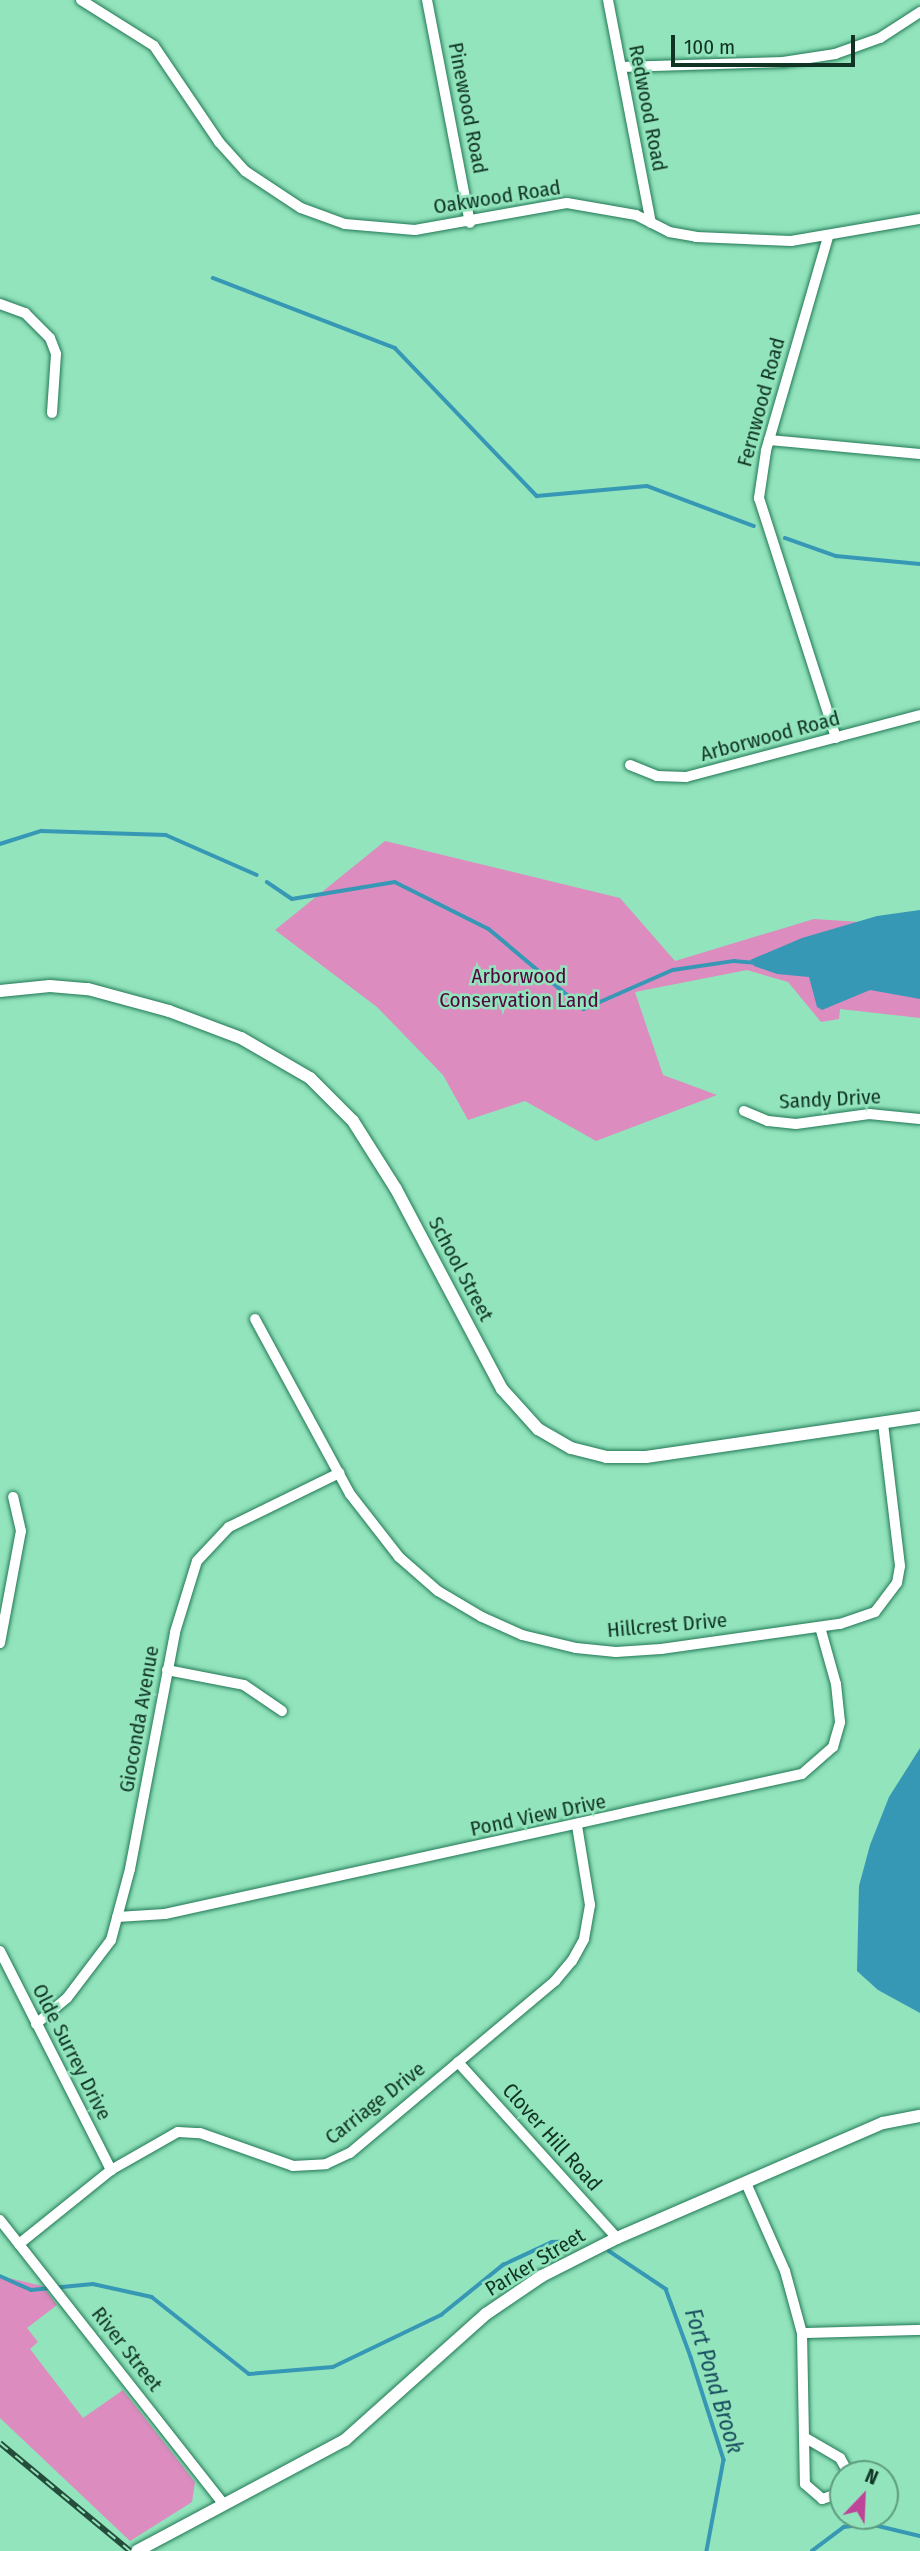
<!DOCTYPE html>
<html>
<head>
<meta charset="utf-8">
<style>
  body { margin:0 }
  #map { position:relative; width:920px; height:2551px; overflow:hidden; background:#92e4bc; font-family:"Fira Sans Condensed",sans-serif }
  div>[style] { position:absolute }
  .green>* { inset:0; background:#dc8cbf }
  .water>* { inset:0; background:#3798b6 }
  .stream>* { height:3.5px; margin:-1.75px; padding:0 1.75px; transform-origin:1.75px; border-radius:1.75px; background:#3798b6 }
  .roads { filter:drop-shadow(0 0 2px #227956) drop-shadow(0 0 2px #227956) }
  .minor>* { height:10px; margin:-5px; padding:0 5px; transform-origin:5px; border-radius:5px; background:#fff }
  .tertiary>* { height:12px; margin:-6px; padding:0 6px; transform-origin:6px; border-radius:6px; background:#fff }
  .rail>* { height:6px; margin-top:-3px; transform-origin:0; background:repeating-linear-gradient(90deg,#92e4bc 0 10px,#244e3b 0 20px); box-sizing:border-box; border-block:2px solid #244e3b }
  span { translate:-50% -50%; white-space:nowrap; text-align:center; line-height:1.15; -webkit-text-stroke:5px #92e4bc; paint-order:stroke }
  .street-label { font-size:21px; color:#103324 }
  .park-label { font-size:21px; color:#53053e }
  .water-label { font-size:23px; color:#184d5e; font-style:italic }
  .north { position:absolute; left:829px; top:2460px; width:70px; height:70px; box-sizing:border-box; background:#92e4bc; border:2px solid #5e9d7f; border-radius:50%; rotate:23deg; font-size:19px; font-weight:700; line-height:28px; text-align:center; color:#103324 }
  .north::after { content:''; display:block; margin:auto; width:24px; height:32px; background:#be4598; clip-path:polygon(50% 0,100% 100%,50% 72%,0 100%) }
  .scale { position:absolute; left:671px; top:35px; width:184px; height:32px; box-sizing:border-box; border:4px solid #103324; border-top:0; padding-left:9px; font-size:21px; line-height:24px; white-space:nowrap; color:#103324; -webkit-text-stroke:5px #92e4bc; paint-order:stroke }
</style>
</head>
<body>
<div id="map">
  <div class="green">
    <div style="clip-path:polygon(385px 841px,620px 898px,675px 961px,814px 919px,920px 926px,920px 1018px,840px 1009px,839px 1019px,821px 1022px,788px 982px,747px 970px,635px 992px,663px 1075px,717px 1095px,596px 1141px,525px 1101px,468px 1120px,443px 1075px,377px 1007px,275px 930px)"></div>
    <div style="clip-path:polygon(0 2276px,43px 2286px,57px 2305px,27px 2328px,38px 2342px,30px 2349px,83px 2418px,123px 2390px,195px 2482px,192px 2502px,130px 2541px,0 2418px)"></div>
  </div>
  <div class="water">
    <div style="clip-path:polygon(920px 910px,920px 999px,870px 990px,822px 1010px,817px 1007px,809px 977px,777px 974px,754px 966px,750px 960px,802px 938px,877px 916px)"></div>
    <div style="clip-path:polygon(920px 1748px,920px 2013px,878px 1990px,857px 1971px,859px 1886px,870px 1845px,889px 1797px)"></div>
  </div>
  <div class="stream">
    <div style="left:213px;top:278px;width:195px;rotate:21deg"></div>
    <div style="left:395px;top:348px;width:205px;rotate:46.2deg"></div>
    <div style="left:537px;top:496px;width:110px;rotate:-5.2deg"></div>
    <div style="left:647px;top:486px;width:114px;rotate:20.5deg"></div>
    <div style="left:785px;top:538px;width:54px;rotate:19.4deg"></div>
    <div style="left:836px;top:556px;width:84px;rotate:5.4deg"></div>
    <div style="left:0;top:844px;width:43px;rotate:-17.6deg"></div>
    <div style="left:41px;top:831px;width:125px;rotate:1.8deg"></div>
    <div style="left:166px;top:835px;width:99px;rotate:23.7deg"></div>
    <div style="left:267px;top:882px;width:30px;rotate:34deg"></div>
    <div style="left:292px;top:899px;width:104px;rotate:-9.4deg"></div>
    <div style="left:395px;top:882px;width:105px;rotate:26.6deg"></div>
    <div style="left:489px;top:929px;width:124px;rotate:40.1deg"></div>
    <div style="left:584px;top:1009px;width:97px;rotate:-23.7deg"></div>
    <div style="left:673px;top:970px;width:62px;rotate:-8.4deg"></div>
    <div style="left:734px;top:961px;width:21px;rotate:5deg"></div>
    <div style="left:609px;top:2251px;width:69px;rotate:33.7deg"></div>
    <div style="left:666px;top:2289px;width:72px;rotate:69.8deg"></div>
    <div style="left:691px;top:2357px;width:108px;rotate:72.2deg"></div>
    <div style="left:724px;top:2460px;width:93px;rotate:100.6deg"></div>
    <div style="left:0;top:2276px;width:34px;rotate:24deg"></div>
    <div style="left:31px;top:2290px;width:62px;rotate:-5.5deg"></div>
    <div style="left:93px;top:2284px;width:60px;rotate:12.4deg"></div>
    <div style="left:152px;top:2297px;width:124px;rotate:38.4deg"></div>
    <div style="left:249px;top:2374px;width:84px;rotate:-4.8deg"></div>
    <div style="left:333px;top:2367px;width:120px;rotate:-25.7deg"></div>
    <div style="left:441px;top:2315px;width:80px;rotate:-38.9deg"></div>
    <div style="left:503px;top:2265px;width:54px;rotate:-25.1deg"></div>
    <div style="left:552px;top:2242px;width:32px;rotate:-2deg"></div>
    <div style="left:812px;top:2551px;width:40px;rotate:-37deg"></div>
    <div style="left:844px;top:2527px;width:26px;rotate:-7deg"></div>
    <div style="left:870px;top:2524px;width:51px;rotate:13.5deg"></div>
  </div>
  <div class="roads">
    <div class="minor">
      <div style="left:81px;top:0;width:86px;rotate:32.2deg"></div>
      <div style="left:154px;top:46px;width:116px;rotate:55.9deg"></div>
      <div style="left:219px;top:142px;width:39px;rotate:48deg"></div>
      <div style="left:245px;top:171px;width:67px;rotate:33.5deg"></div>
      <div style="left:301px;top:208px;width:47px;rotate:20deg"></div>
      <div style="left:345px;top:224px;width:70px;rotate:4.9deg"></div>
      <div style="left:415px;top:230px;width:154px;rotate:-10.1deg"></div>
      <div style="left:567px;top:203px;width:70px;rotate:9.9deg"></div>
      <div style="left:636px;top:215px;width:37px;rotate:27deg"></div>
      <div style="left:669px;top:232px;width:27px;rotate:10deg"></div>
      <div style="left:696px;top:237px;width:95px;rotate:2.4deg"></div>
      <div style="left:791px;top:241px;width:131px;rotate:-9.7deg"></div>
      <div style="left:427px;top:0;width:227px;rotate:79.1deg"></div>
      <div style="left:608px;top:0;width:227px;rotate:79.1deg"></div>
      <div style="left:621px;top:67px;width:162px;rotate:-1.8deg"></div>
      <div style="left:783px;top:62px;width:53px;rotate:-8.7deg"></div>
      <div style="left:835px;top:54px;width:48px;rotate:-19.6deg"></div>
      <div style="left:880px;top:38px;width:48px;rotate:-33deg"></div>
      <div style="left:828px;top:237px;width:223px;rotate:106.2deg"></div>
      <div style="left:766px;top:451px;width:48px;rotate:98.5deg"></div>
      <div style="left:759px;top:498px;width:252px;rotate:72.2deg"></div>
      <div style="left:0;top:304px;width:27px;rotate:20deg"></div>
      <div style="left:25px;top:313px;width:35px;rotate:45deg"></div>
      <div style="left:50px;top:338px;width:17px;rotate:69deg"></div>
      <div style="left:56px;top:354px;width:59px;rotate:93.9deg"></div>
      <div style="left:769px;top:440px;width:152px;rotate:5.3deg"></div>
      <div style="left:630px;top:765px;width:29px;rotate:22deg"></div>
      <div style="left:657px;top:776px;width:29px;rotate:2deg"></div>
      <div style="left:686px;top:777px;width:242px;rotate:-14.8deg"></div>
      <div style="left:744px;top:1111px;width:26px;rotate:23deg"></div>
      <div style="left:768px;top:1121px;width:28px;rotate:6deg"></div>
      <div style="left:796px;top:1124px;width:74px;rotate:-7.8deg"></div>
      <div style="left:869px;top:1114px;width:51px;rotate:5.6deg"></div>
      <div style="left:255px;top:1319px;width:199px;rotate:61.5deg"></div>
      <div style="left:350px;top:1494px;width:80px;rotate:52.1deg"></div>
      <div style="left:399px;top:1557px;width:52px;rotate:41.1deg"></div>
      <div style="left:438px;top:1591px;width:51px;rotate:30.6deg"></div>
      <div style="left:482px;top:1617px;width:44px;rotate:24.2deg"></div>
      <div style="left:522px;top:1635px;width:56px;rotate:13.5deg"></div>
      <div style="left:576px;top:1648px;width:40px;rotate:5.7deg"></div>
      <div style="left:616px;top:1652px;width:45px;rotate:-3.8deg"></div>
      <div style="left:661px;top:1649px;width:181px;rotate:-8deg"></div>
      <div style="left:840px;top:1624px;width:37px;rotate:-19deg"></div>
      <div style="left:875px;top:1612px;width:36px;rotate:-53deg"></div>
      <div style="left:897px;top:1583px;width:17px;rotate:-80deg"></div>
      <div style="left:900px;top:1566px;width:144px;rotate:-96.8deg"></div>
      <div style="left:0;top:1643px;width:114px;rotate:-79.4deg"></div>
      <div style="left:21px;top:1531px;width:35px;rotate:-103deg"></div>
      <div style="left:167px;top:1670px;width:78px;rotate:11deg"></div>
      <div style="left:244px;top:1685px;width:46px;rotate:34.4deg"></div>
      <div style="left:117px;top:1917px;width:48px;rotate:-3.6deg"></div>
      <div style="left:165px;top:1914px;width:652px;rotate:-12.4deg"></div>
      <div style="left:802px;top:1774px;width:41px;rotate:-41.1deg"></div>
      <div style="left:833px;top:1747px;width:26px;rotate:-74deg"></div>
      <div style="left:840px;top:1722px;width:38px;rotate:-96deg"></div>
      <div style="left:836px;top:1684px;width:59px;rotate:-105.7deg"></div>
      <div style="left:0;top:1951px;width:246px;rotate:63.1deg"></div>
      <div style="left:36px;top:2024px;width:40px;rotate:-40deg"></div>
      <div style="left:67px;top:1998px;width:73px;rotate:-52.8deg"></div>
      <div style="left:111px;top:1940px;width:73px;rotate:-75deg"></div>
      <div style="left:130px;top:1869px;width:241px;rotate:-79.2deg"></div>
      <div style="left:175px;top:1632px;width:74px;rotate:-72.8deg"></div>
      <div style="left:197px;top:1561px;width:47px;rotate:-46.7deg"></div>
      <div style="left:229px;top:1527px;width:123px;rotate:-26.1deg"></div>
      <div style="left:458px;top:2062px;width:237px;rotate:47.9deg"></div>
      <div style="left:746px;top:2183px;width:96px;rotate:66.1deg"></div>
      <div style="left:785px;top:2271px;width:64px;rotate:74.7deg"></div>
      <div style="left:802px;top:2333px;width:151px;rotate:88.9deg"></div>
      <div style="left:805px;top:2484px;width:23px;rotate:41deg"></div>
      <div style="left:822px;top:2499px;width:22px;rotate:-18deg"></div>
      <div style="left:0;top:2220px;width:360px;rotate:51.8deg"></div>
      <div style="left:19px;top:2244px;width:118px;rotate:-38.8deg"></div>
      <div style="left:111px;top:2170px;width:77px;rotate:-29.6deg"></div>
      <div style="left:178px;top:2132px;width:22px;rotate:3deg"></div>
      <div style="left:200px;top:2133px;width:99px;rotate:19.5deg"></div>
      <div style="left:293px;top:2166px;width:33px;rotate:-3deg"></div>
      <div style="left:326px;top:2164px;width:26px;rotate:-25deg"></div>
      <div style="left:350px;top:2153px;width:268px;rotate:-40deg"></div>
      <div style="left:555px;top:1981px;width:26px;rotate:-50deg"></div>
      <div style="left:572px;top:1961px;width:25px;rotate:-61deg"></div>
      <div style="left:584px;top:1939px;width:35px;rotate:-80deg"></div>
      <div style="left:590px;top:1905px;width:80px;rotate:-99.3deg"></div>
      <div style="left:802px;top:2333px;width:118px;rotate:-1.5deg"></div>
      <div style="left:804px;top:2437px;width:42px;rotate:30.3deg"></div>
      <div style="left:840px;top:2458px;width:18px;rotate:61deg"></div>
    </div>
    <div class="tertiary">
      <div style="left:0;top:991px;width:50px;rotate:-5.7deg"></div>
      <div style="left:50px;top:986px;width:38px;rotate:5deg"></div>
      <div style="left:88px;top:989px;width:84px;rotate:15.2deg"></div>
      <div style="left:169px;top:1011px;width:77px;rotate:20.6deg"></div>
      <div style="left:241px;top:1038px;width:80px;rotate:30.1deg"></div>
      <div style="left:310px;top:1078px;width:61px;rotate:45deg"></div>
      <div style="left:353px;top:1121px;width:80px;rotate:57.7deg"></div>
      <div style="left:396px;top:1189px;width:226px;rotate:62.1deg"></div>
      <div style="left:502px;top:1389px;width:54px;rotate:48deg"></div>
      <div style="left:538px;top:1429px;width:38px;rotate:30deg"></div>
      <div style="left:571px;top:1448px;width:36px;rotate:14deg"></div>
      <div style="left:606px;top:1457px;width:40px"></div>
      <div style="left:646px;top:1457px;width:277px;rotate:-8.3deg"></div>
      <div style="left:137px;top:2551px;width:236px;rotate:-28.1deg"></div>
      <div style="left:345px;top:2440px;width:189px;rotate:-41.8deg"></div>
      <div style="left:486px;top:2314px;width:68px;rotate:-34.2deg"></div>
      <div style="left:542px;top:2276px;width:84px;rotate:-26.9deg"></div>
      <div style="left:617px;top:2238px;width:290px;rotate:-23.4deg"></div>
      <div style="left:883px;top:2123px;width:38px;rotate:-11deg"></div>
    </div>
  </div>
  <div class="rail">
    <div style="left:0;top:2443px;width:169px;rotate:39.7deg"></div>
  </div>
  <div class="street-label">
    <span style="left:468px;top:108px;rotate:79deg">Pinewood Road</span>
    <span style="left:648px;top:108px;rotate:79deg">Redwood Road</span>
    <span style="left:497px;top:197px;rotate:-9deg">Oakwood Road</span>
    <span style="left:761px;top:402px;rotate:-75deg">Fernwood Road</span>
    <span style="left:770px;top:736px;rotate:-15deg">Arborwood Road</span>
    <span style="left:830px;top:1099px;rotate:-3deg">Sandy Drive</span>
    <span style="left:461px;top:1269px;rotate:62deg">School Street</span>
    <span style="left:667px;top:1625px;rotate:-5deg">Hillcrest Drive</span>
    <span style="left:139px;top:1719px;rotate:-80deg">Gioconda Avenue</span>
    <span style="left:538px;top:1815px;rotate:-12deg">Pond View Drive</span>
    <span style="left:72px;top:2052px;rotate:63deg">Olde Surrey Drive</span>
    <span style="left:375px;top:2103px;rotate:-38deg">Carriage Drive</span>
    <span style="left:552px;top:2137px;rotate:48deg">Clover Hill Road</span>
    <span style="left:535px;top:2262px;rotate:-31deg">Parker Street</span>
    <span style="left:127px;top:2349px;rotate:52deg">River Street</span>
  </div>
  <div class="park-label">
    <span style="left:519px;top:988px">Arborwood<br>Conservation Land</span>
  </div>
  <div class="water-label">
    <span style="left:714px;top:2381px;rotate:73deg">Fort Pond Brook</span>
  </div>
  <div class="north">N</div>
  <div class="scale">100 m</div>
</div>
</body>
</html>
